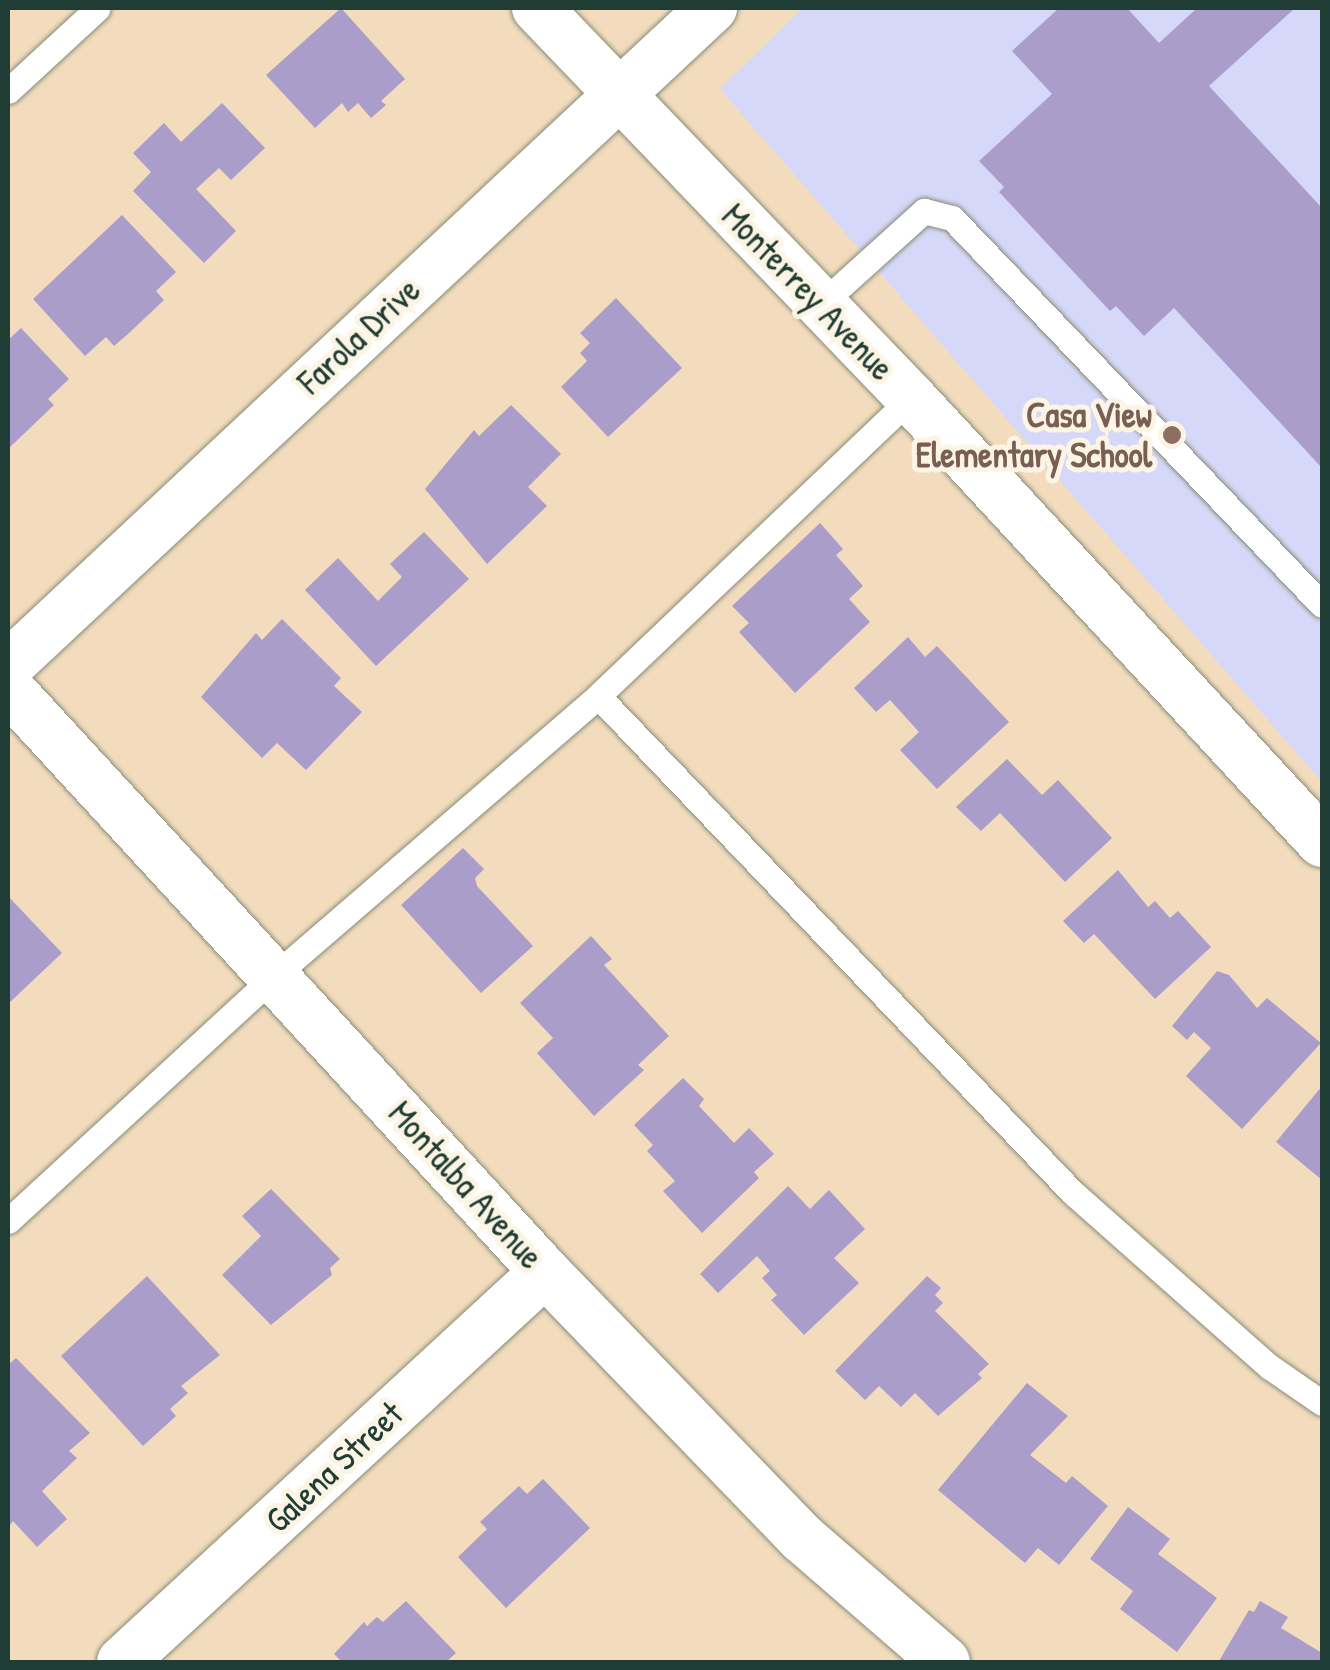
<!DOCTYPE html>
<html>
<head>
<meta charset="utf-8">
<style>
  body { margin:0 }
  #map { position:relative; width:1330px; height:1670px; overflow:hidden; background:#f2dcbd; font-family:"Patrick Hand",sans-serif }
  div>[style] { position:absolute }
  .built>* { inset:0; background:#d6d8f9 }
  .building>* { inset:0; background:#ab9dca }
  .roads { filter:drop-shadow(0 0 2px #888c78) drop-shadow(0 0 2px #888c78) }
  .lane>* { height:25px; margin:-12.5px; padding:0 12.5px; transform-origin:12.5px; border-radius:12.5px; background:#fff }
  .street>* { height:50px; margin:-25px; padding:0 25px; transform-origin:25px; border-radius:25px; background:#fff }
  .dots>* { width:28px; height:28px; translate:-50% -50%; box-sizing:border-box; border:5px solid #fcf5e5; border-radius:50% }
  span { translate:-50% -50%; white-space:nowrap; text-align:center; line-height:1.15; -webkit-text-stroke:10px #fcf5e5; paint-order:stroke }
  .street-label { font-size:35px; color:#1f3d34 }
  .education-label { font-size:35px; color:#785e54; font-weight:700 }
  .right { translate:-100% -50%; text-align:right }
  .frame { position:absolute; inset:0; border:10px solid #1f3d34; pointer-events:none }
</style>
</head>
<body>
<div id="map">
  <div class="built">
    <div style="clip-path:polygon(803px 8px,1322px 8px,1322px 782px,720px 89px)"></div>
  </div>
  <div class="building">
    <div style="clip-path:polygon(341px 8px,405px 79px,381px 101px,386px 105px,371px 118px,358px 103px,348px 112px,342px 103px,315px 128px,266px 75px)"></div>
    <div style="clip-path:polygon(1059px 8px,1127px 8px,1159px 43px,1197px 8px,1295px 8px,1209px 86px,1322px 208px,1322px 468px,1174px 308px,1144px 336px,1116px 306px,1110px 311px,999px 192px,1004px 187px,979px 161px,1052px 94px,1012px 51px)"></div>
    <div style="clip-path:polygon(222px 103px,265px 148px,231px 180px,219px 168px,196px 189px,236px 231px,204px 263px,133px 191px,151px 172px,133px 153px,164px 123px,181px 142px)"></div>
    <div style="clip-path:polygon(122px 215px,176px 272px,156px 291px,164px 300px,128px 334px,114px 346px,106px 337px,85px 356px,33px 299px)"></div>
    <div style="clip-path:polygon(616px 298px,682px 368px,608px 437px,561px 387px,587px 361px,580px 353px,590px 343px,580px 333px)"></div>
    <div style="clip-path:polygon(21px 328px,69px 379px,48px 399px,54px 405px,8px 449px,8px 340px)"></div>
    <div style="clip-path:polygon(511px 405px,561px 454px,528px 487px,547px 506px,487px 564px,425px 489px,474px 430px,479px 436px)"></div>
    <div style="clip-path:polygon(820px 523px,843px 549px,836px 555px,863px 586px,849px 599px,870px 622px,795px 693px,739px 632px,749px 623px,732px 606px)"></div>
    <div style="clip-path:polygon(424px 532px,469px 579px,376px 666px,305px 590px,338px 558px,378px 601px,402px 577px,390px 564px)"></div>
    <div style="clip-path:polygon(282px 619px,341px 678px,334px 686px,362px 712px,306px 770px,277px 743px,262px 758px,201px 697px,256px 633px,262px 640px)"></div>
    <div style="clip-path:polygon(908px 637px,925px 657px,937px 646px,1009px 722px,937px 789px,900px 750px,919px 732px,890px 700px,876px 712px,854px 688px)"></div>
    <div style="clip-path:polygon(1007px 759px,1042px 795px,1058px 780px,1112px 838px,1065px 882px,1000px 813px,981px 831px,956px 807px)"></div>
    <div style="clip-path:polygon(463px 848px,484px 869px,475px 878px,477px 886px,533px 946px,481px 993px,401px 905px)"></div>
    <div style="clip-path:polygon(1118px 870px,1148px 907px,1155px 901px,1170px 918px,1178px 911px,1211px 947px,1155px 999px,1094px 934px,1084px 943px,1063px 921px)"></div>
    <div style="clip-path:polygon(8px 896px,62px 953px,8px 1004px)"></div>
    <div style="clip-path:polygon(591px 936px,612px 959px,604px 965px,669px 1036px,638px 1065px,644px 1070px,594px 1116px,537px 1053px,553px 1038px,520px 1003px)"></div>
    <div style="clip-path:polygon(1217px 971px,1229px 975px,1257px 1008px,1267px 998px,1321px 1043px,1242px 1129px,1186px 1076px,1211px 1048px,1194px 1032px,1187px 1040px,1172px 1026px)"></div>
    <div style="clip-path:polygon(683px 1078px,704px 1099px,699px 1106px,734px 1143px,749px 1128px,774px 1154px,754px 1172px,759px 1178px,702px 1233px,663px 1191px,675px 1181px,647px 1151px,653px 1145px,634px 1125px)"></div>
    <div style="clip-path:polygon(1322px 1086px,1322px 1180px,1276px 1142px)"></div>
    <div style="clip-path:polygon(788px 1186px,810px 1209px,829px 1190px,865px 1229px,834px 1258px,859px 1283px,804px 1335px,771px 1300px,777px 1295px,762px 1278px,770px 1271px,757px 1256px,718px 1293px,700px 1274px)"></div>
    <div style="clip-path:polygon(271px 1189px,340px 1259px,330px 1268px,332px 1275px,271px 1325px,222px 1275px,261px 1236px,242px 1216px)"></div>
    <div style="clip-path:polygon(147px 1276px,220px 1355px,181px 1386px,188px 1393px,170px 1409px,176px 1416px,143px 1446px,61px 1356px)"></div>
    <div style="clip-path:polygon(927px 1276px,941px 1288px,935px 1295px,943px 1303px,935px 1311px,989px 1364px,978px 1374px,982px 1378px,938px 1416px,915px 1393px,901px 1407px,879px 1386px,865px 1400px,835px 1371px)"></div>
    <div style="clip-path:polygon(16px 1358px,90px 1433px,69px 1451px,77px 1458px,42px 1491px,67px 1519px,37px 1547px,13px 1521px,8px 1528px,8px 1365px)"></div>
    <div style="clip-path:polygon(1027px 1383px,1068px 1416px,1030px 1455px,1066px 1483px,1072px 1476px,1108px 1506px,1059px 1565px,1038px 1548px,1025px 1563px,938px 1490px)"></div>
    <div style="clip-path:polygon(543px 1479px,590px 1528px,506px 1608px,458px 1557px,487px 1529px,480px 1522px,519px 1486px,527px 1494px)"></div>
    <div style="clip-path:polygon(1128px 1507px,1170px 1539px,1158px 1554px,1217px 1598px,1177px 1652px,1120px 1609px,1133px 1591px,1090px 1559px)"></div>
    <div style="clip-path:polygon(406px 1601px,456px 1653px,446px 1662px,342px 1662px,334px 1654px,364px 1622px,367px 1626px,377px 1617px,383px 1622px)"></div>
    <div style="clip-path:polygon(1260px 1601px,1288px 1617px,1281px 1628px,1322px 1653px,1322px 1662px,1219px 1661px,1249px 1610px,1254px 1612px)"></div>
  </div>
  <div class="roads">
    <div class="lane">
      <div style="left:8px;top:91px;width:122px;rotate:-42.7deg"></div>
      <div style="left:821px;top:304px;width:139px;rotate:-42.1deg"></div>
      <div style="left:924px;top:211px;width:29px;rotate:14deg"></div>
      <div style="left:952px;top:218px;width:535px;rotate:46.29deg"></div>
      <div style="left:598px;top:696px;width:687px;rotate:46.3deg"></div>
      <div style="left:1073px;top:1193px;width:263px;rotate:41.5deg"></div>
      <div style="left:1270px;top:1367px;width:63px;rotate:34.7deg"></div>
      <div style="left:8px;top:1221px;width:362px;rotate:-42.6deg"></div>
      <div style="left:274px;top:976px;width:428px;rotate:-40.8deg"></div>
      <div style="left:598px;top:696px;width:432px;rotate:-43.6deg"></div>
    </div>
    <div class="street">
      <div style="left:537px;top:8px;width:540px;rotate:46.2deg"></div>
      <div style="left:911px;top:398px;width:605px;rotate:47.21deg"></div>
      <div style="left:8px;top:666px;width:964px;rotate:-43.07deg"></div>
      <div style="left:8px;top:688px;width:793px;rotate:47.4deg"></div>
      <div style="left:545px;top:1272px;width:370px;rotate:46deg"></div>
      <div style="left:802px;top:1538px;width:189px;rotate:40.9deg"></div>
      <div style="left:122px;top:1662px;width:575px;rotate:-42.68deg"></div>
    </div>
  </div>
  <div class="dots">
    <div style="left:1172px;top:435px;background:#8d6e63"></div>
  </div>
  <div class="street-label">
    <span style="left:808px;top:292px;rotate:46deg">Monterrey Avenue</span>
    <span style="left:359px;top:336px;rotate:-43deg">Farola Drive</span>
    <span style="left:466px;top:1185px;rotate:48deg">Montalba Avenue</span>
    <span style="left:334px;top:1467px;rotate:-43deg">Galena Street</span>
  </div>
  <div class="education-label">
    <span class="right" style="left:1152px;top:435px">Casa View<br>Elementary School</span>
  </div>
  <div class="frame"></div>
</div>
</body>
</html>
